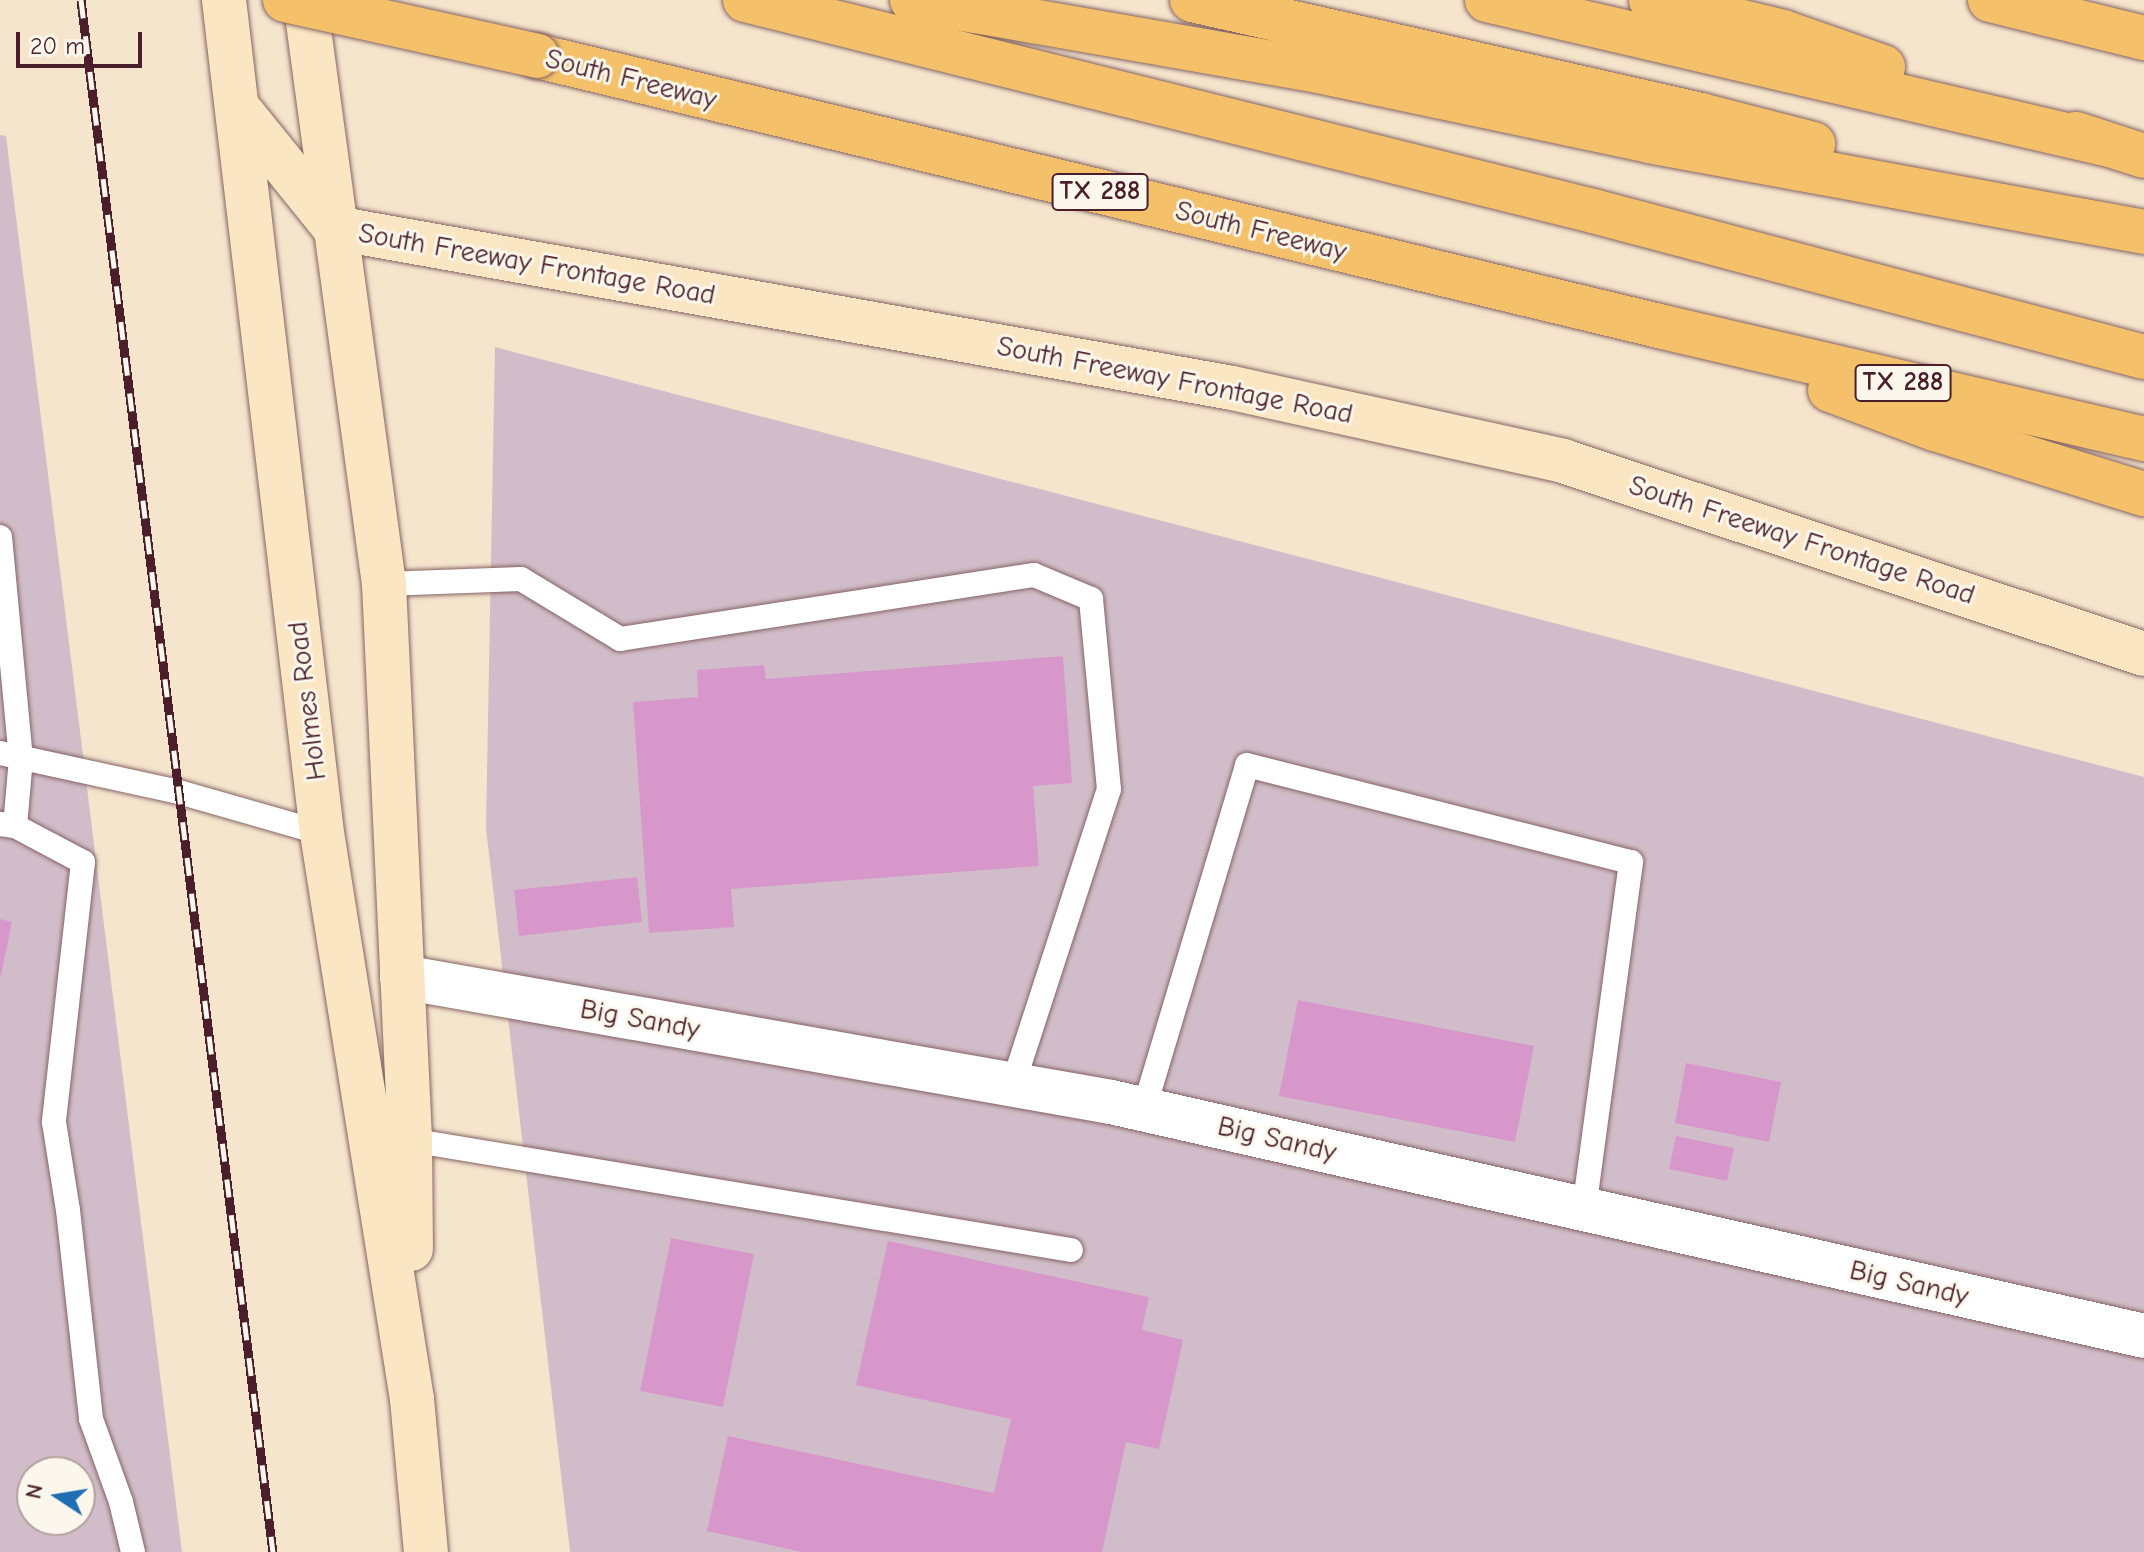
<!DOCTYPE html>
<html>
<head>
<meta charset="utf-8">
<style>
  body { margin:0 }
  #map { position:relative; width:2144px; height:1552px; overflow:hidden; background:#f5e5cd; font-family:"Comic Neue",sans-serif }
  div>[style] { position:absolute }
  .industrial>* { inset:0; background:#d1bdc9 }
  .building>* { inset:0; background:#d897cb }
  .roads { filter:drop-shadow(0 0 2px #866464) drop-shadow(0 0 2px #866464) }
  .lane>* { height:24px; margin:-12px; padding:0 12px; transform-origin:12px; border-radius:12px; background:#fff }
  .street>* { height:44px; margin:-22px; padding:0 22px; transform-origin:22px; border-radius:22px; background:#fff }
  .secondary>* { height:44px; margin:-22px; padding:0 22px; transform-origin:22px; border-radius:22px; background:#fbe6c3 }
  .highway>* { height:44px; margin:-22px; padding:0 22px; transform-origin:22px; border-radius:22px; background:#f4c16a }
  .rail>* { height:9px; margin-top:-4.5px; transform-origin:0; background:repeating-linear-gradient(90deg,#fbf7ec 0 18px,#4a1f2b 0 36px); box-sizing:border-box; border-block:2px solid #4a1f2b }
  .bridges { filter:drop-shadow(0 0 2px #866464) drop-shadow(0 0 2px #866464) }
  .highway-bridge>* { height:44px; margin:-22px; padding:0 22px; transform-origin:22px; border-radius:22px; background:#f4c16a }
  span { translate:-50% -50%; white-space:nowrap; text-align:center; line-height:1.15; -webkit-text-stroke:6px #fbf7ec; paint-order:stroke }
  .shield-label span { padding:2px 6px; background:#fbf7ec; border:2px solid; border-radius:6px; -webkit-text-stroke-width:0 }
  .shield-label { font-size:26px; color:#4a1f2b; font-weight:700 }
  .street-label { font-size:28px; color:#4a1f2b }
  .north { position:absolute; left:16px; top:1456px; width:80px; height:80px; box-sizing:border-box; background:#fbf7ec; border:2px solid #b4a19f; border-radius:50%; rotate:282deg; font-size:22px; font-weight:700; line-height:32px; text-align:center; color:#4a1f2b }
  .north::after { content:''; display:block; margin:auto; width:28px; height:36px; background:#1f6fb2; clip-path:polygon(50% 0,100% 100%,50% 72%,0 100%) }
  .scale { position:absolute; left:16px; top:32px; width:126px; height:36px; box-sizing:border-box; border:4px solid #4a1f2b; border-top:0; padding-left:10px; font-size:24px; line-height:28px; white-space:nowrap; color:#4a1f2b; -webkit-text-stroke:6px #fbf7ec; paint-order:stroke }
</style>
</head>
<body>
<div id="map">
  <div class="industrial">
    <div style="clip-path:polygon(evenodd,0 135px,6px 136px,182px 1552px,0 1552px,0 135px,32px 1472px,80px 1472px,80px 1520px,32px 1520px,32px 1472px)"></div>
    <div style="clip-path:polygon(495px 347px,2144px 777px,2144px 1552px,570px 1552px,486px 828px)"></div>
  </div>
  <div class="building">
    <div style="clip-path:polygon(1063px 656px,1072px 783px,1033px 786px,1039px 866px,731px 889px,734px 927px,649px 933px,633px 702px,698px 697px,697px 670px,764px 665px,766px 679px)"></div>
    <div style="clip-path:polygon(637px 877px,642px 922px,519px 936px,514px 890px)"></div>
    <div style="clip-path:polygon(0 919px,12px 922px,1px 975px,0 975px)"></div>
    <div style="clip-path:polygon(1298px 1000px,1534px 1046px,1515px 1142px,1279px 1096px)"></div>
    <div style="clip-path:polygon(1686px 1063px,1781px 1082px,1769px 1142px,1675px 1123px)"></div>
    <div style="clip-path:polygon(1676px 1136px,1734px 1148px,1727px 1181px,1669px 1169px)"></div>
    <div style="clip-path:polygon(671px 1238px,754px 1254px,723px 1407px,640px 1391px)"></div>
    <div style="clip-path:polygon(888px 1241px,1149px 1297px,1142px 1330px,1183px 1340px,1159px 1449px,1126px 1442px,1102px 1552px,802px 1552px,707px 1531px,728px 1436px,994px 1493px,1011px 1419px,856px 1385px)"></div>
  </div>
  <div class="roads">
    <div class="lane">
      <div style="left:0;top:537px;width:222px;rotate:84.6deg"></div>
      <div style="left:21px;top:758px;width:68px;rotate:95deg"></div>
      <div style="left:384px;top:584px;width:137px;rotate:-2.1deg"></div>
      <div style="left:521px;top:579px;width:116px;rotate:31.2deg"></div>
      <div style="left:620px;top:639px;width:419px;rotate:-8.8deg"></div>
      <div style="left:1034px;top:575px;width:62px;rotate:22.8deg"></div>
      <div style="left:1091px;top:599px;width:191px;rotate:84.6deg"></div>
      <div style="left:1109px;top:789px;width:311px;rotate:108deg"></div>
      <div style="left:0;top:753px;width:183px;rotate:12.3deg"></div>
      <div style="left:179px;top:792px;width:149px;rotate:16deg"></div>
      <div style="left:0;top:824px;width:15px;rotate:8deg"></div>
      <div style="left:15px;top:826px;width:77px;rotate:27.9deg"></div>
      <div style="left:83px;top:862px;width:262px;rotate:96.4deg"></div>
      <div style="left:54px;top:1122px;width:89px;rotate:81deg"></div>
      <div style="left:68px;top:1210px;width:210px;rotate:83.7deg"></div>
      <div style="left:91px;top:1419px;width:88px;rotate:70.1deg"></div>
      <div style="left:121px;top:1502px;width:51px;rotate:76.5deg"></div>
      <div style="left:1144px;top:1109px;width:359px;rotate:-73.3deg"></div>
      <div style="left:1247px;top:765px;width:396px;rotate:14.2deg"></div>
      <div style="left:1631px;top:862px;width:350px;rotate:97.7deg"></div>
      <div style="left:410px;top:1140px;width:670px;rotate:9.45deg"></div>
    </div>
    <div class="street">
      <div style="left:402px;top:977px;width:720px;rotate:10deg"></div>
      <div style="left:1111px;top:1102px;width:1059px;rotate:12.76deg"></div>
    </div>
    <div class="secondary">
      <div style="left:224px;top:0;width:839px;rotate:83.29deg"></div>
      <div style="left:322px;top:833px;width:573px;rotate:80.97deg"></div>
      <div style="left:412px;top:1399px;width:154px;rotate:84.8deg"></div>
      <div style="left:305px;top:0;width:589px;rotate:82.3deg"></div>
      <div style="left:384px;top:584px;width:557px;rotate:87.32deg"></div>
      <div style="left:410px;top:1140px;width:109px;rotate:89.5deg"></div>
      <div style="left:238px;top:108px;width:154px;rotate:51.1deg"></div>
      <div style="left:335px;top:228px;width:911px;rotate:10.11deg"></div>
      <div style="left:1232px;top:388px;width:339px;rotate:12.4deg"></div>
      <div style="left:1563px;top:461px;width:612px;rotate:18.38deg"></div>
    </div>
    <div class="highway">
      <div style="left:745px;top:0;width:874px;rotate:13.97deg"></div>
      <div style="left:1593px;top:211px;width:570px;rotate:14.84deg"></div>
      <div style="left:912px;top:0;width:412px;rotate:9.9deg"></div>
      <div style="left:1318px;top:71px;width:338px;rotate:11.9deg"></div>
      <div style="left:1649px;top:141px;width:503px;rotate:10.42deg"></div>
      <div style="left:1192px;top:0;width:522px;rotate:12.73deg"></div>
      <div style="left:1701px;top:115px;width:116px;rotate:14.5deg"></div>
      <div style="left:1487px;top:0;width:635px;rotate:13.12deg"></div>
      <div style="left:1651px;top:0;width:136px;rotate:13.6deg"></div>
      <div style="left:1783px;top:32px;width:106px;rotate:19.3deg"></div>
      <div style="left:1990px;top:0;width:159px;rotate:13.9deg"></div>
      <div style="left:537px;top:56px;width:1158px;rotate:13.53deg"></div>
      <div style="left:1663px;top:327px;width:494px;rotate:13.1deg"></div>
      <div style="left:2076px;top:134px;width:71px;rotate:17.9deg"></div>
      <div style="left:1830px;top:390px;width:112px;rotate:20.4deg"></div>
      <div style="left:1935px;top:429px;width:219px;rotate:17.3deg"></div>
    </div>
  </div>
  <div class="rail">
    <div style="left:81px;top:0;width:1564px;rotate:82.95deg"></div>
  </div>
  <div class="bridges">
    <div class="highway-bridge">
      <div style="left:285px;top:0;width:258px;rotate:12.5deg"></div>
    </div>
  </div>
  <div class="shield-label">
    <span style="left:1100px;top:192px">TX 288</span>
    <span style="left:1903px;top:383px">TX 288</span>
  </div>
  <div class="street-label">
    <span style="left:631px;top:79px;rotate:14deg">South Freeway</span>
    <span style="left:1261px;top:231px;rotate:14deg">South Freeway</span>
    <span style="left:537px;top:264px;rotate:10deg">South Freeway Frontage Road</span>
    <span style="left:1175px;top:380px;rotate:11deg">South Freeway Frontage Road</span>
    <span style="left:1802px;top:540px;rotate:18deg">South Freeway Frontage Road</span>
    <span style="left:307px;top:701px;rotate:-97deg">Holmes Road</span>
    <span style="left:640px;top:1019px;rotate:10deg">Big Sandy</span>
    <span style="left:1277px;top:1139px;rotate:13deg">Big Sandy</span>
    <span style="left:1909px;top:1283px;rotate:13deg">Big Sandy</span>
  </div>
  <div class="north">N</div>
  <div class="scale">20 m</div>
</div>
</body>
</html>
